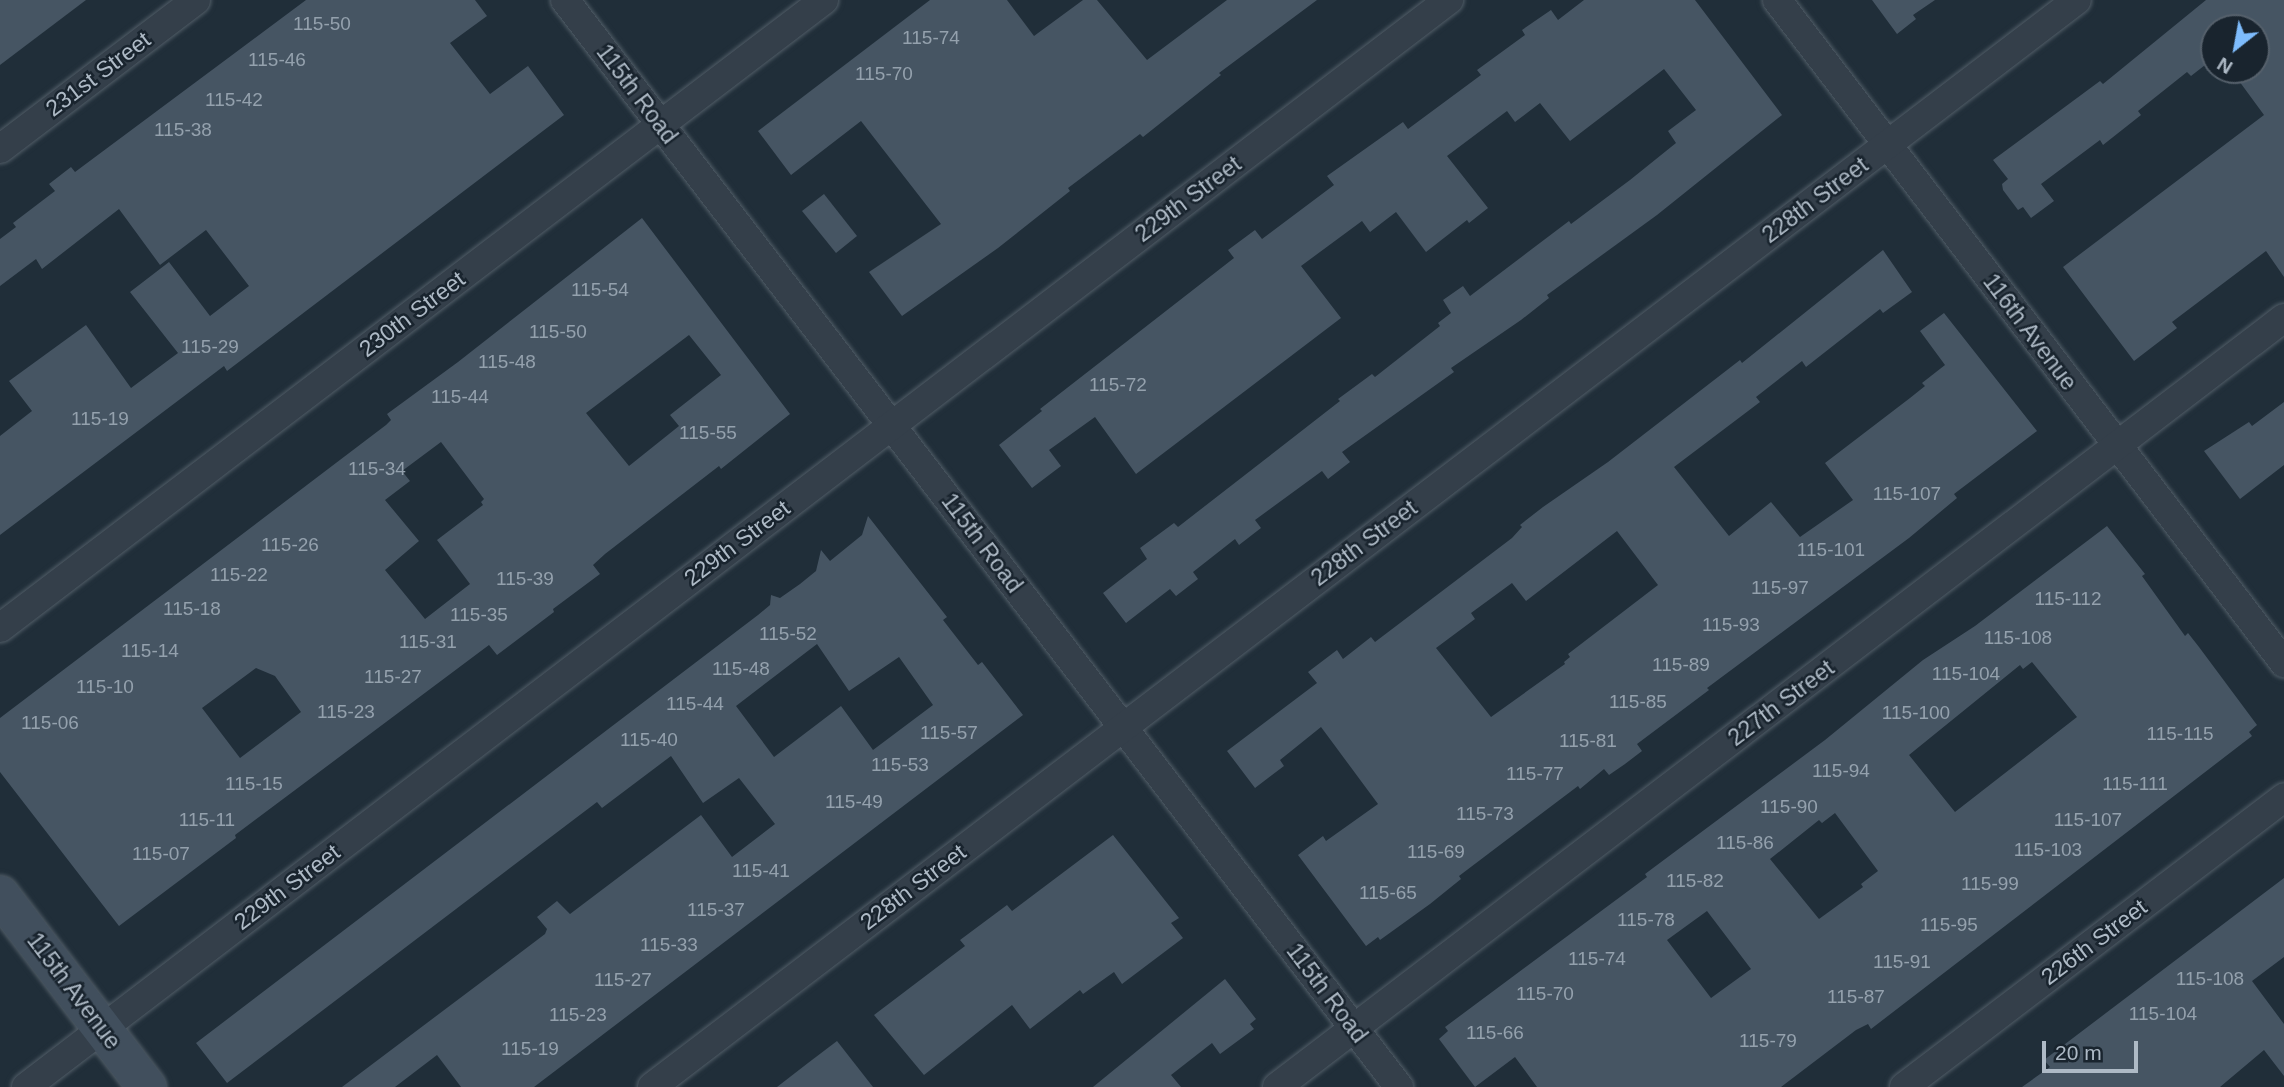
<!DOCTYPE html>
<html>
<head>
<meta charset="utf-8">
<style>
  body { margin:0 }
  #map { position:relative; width:2284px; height:1087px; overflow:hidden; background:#202e39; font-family:Arial,sans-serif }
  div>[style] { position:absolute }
  .building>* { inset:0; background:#465563 }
  .roads { filter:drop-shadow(0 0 2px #515d67) drop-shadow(0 0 2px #515d67) }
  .street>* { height:28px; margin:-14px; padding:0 14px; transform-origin:14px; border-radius:14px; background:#343f4a }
  .secondary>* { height:38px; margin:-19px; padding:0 19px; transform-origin:19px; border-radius:19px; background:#414f5d }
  span { translate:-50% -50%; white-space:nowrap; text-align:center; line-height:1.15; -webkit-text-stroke:5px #19242e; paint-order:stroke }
  .number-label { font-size:19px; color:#94a1ad }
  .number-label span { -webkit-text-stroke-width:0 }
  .street-label { font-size:23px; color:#aebac6 }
  .north { position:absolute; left:2200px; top:14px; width:70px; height:70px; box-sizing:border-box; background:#19242e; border:2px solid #55606b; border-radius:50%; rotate:211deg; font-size:19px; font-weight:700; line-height:28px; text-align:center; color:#aebac6 }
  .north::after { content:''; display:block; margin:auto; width:24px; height:32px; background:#7ebcfc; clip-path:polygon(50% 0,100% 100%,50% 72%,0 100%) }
  .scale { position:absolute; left:2042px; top:1041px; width:96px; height:32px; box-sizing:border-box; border:4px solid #aebac6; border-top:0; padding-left:9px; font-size:21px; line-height:24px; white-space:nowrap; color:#aebac6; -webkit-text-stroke:5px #19242e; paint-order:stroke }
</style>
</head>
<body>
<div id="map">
  <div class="building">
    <div style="clip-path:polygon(0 0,86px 0,0 65px)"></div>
    <div style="clip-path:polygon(306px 0,475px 0,487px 16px,450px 43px,490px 94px,528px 66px,564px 115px,227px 371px,224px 366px,0 535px,0 436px,32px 411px,9px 381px,86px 325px,131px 388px,178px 353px,130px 292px,169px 262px,210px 316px,249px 286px,206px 230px,160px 265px,119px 209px,42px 269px,36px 259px,0 286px,0 239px,16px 227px,13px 223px,55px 191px,49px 184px,71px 167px,75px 172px)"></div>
    <div style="clip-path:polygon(930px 0,1007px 0,1034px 36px,1083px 0,1097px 0,1147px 60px,1227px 0,1317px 0,1219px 73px,1221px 75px,1143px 137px,1140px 134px,1068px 188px,1070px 191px,998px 248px,902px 316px,869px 272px,941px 224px,861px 121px,791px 175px,758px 131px)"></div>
    <div style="clip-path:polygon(1584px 0,1695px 0,1782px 115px,1657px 215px,1547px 295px,1549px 298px,1521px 320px,1451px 368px,1454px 372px,1342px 452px,1350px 462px,1328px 479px,1322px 471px,1255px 520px,1261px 528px,1239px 545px,1235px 539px,1193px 572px,1198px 579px,1176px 596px,1170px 589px,1126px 623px,1103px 593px,1147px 559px,1140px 548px,1174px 523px,1178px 527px,1340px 401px,1338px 399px,1372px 374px,1375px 377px,1440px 326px,1438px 323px,1451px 313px,1443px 300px,1463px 286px,1470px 296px,1569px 221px,1571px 224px,1630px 180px,1676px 143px,1668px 131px,1696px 110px,1664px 69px,1570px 141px,1540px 103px,1515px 122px,1507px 111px,1447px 156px,1488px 208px,1469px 223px,1467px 220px,1426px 252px,1396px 212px,1370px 232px,1362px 221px,1301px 266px,1341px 318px,1136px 474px,1095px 417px,1049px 450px,1061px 466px,1032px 488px,999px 445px,1042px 411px,1040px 409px,1234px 258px,1228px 250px,1255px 230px,1262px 239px,1334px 185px,1327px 176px,1403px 122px,1408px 129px,1481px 75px,1477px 70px,1525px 35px,1522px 30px,1551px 10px,1558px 20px)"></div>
    <div style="clip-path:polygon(1872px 0,1935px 0,1913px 15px,1916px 19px,1897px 34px)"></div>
    <div style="clip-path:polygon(2206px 0,2284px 0,2284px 277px,2266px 251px,2172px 322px,2177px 328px,2134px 361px,2063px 267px,2264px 115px,2231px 70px,2256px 70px,2256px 28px,2214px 28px,2214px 58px,2191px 76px,2187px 72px,2138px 111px,2141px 115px,2103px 145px,2100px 140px,2041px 184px,2054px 201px,2031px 218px,2023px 207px,2018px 210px,2003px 190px,2002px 184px,2008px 179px,1993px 160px,2100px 81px,2103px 84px)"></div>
    <div style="clip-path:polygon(824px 194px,857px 236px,836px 253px,802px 211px)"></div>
    <div style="clip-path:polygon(evenodd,642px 218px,790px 414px,721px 469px,719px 466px,605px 554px,593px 565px,600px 574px,553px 609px,554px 612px,497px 655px,489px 645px,235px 835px,236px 838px,119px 926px,0 772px,0 718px,386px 425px,391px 420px,387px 414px,458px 362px,642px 218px,689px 335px,721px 375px,670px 415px,679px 426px,629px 466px,586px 413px,689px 335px,642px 218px,441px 442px,484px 499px,481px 502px,483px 505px,437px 540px,470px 584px,425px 619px,385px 570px,419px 541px,385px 500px,410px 481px,402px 471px,441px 442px,642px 218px,256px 668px,275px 676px,301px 712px,240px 758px,202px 708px,256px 668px)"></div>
    <div style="clip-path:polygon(evenodd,1883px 250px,1912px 292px,1883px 313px,1880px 309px,1806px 367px,1802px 361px,1756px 397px,1760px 402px,1674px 467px,1729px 536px,1771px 502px,1800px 537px,1853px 500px,1825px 463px,1910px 398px,1925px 386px,1922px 383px,1945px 365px,1920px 331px,1944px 313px,2037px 431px,1954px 494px,1957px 498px,1909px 538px,1707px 688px,1709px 690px,1637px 744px,1642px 751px,1625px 764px,1609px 775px,1604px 769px,1580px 789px,1578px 786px,1459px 876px,1461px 879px,1430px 904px,1380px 940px,1378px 937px,1366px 946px,1298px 855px,1323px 836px,1326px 841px,1378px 804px,1321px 727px,1280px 760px,1284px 766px,1255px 788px,1227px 751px,1317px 683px,1308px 672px,1337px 650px,1343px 659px,1371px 637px,1375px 642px,1512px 538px,1522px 527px,1520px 525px,1543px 507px,1608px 462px,1740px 360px,1742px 363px,1883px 250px,1617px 531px,1658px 585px,1568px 654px,1570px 657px,1564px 662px,1565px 664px,1491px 717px,1436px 648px,1475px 619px,1471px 613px,1512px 583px,1526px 601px,1617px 531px)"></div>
    <div style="clip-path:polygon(2284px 402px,2284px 465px,2240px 499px,2204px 451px,2249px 422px,2252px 426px)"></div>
    <div style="clip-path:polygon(evenodd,868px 516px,947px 617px,943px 620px,978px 665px,982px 662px,1023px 715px,534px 1087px,461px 1087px,437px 1055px,395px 1087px,342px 1087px,545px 934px,547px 929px,537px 917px,557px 901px,570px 914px,701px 815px,732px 857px,775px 824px,739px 778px,703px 803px,671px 756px,602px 808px,597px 802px,227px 1083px,196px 1043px,758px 615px,770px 605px,771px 595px,780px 598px,800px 584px,816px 571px,821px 550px,830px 561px,862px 535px,868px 516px,817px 644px,849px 691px,899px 657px,933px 705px,873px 750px,841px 706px,774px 757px,736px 706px,817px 644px)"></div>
    <div style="clip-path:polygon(evenodd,2107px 526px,2145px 574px,2142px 576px,2185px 636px,2188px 633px,2199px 647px,2257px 725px,2249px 732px,2252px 736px,1871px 1029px,1868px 1024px,1856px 1030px,1781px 1087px,1537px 1087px,1515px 1057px,1475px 1087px,1439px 1039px,1448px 1031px,1445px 1027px,1647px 877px,1645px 874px,1825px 740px,1923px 660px,1975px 626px,2107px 526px,2032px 662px,2077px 717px,1955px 812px,1909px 755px,2020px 665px,2023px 669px,2032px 662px,2107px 526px,1835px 813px,1878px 871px,1861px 884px,1863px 887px,1819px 919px,1770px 859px,1819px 820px,1822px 823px,1835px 813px,2107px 526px,1707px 911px,1751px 969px,1711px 998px,1667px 940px,1707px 911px)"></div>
    <div style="clip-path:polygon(1113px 835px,1179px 918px,1171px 923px,1183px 938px,1122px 984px,1114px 972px,1083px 994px,1080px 990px,1030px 1029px,1012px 1005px,924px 1075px,874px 1015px,965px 946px,960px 940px,1007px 905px,1012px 911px)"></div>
    <div style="clip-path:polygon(2284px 878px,2284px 957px,2252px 981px,2284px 1024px,2284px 1076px,2264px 1050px,2220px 1087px,2022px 1087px,2050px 1067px,2044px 1060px)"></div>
    <div style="clip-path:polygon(1225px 979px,1256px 1019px,1250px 1024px,1254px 1029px,1220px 1054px,1212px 1043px,1171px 1075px,1181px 1087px,1093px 1087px)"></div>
    <div style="clip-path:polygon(837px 1041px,873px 1087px,777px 1087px,808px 1063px)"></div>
  </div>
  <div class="roads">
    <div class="street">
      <div style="left:565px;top:0;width:1370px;rotate:52.5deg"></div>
      <div style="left:1777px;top:0;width:835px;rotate:52.59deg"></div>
      <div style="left:0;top:149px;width:246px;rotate:-37.2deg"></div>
      <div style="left:0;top:628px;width:1036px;rotate:-37.31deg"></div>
      <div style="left:26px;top:1087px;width:1791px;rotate:-37.38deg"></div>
      <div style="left:652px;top:1087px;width:1792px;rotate:-37.34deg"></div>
      <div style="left:1277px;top:1087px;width:1267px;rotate:-37.37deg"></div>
      <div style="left:1904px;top:1087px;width:478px;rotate:-37.3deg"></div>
    </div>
    <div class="secondary">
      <div style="left:0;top:895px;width:242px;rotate:52.6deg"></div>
    </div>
  </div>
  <div class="number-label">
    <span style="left:322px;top:24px">115-50</span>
    <span style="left:931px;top:38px">115-74</span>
    <span style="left:277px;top:60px">115-46</span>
    <span style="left:884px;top:74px">115-70</span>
    <span style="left:234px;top:100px">115-42</span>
    <span style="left:183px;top:130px">115-38</span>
    <span style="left:600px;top:290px">115-54</span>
    <span style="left:558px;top:332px">115-50</span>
    <span style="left:210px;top:347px">115-29</span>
    <span style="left:507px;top:362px">115-48</span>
    <span style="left:1118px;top:385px">115-72</span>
    <span style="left:460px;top:397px">115-44</span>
    <span style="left:100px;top:419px">115-19</span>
    <span style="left:708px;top:433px">115-55</span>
    <span style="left:377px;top:469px">115-34</span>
    <span style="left:1907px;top:494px">115-107</span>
    <span style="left:290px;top:545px">115-26</span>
    <span style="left:1831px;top:550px">115-101</span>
    <span style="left:239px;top:575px">115-22</span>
    <span style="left:525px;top:579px">115-39</span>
    <span style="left:1780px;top:588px">115-97</span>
    <span style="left:2068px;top:599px">115-112</span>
    <span style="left:192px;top:609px">115-18</span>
    <span style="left:479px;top:615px">115-35</span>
    <span style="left:1731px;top:625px">115-93</span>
    <span style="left:788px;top:634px">115-52</span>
    <span style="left:2018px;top:638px">115-108</span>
    <span style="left:428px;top:642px">115-31</span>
    <span style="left:150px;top:651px">115-14</span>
    <span style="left:1681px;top:665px">115-89</span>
    <span style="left:741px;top:669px">115-48</span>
    <span style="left:1966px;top:674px">115-104</span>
    <span style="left:393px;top:677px">115-27</span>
    <span style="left:105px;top:687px">115-10</span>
    <span style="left:1638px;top:702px">115-85</span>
    <span style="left:695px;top:704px">115-44</span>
    <span style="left:346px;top:712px">115-23</span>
    <span style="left:1916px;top:713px">115-100</span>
    <span style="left:50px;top:723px">115-06</span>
    <span style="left:949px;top:733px">115-57</span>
    <span style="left:2180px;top:734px">115-115</span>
    <span style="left:649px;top:740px">115-40</span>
    <span style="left:1588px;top:741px">115-81</span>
    <span style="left:900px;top:765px">115-53</span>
    <span style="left:1841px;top:771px">115-94</span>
    <span style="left:1535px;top:774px">115-77</span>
    <span style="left:254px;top:784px">115-15</span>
    <span style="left:2135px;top:784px">115-111</span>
    <span style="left:854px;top:802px">115-49</span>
    <span style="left:1789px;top:807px">115-90</span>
    <span style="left:1485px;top:814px">115-73</span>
    <span style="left:207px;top:820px">115-11</span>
    <span style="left:2088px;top:820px">115-107</span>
    <span style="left:1745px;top:843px">115-86</span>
    <span style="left:2048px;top:850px">115-103</span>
    <span style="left:1436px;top:852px">115-69</span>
    <span style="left:161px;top:854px">115-07</span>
    <span style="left:761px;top:871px">115-41</span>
    <span style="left:1695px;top:881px">115-82</span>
    <span style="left:1990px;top:884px">115-99</span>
    <span style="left:1388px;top:893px">115-65</span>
    <span style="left:716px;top:910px">115-37</span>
    <span style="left:1646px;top:920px">115-78</span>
    <span style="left:1949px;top:925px">115-95</span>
    <span style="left:669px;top:945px">115-33</span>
    <span style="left:1597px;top:959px">115-74</span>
    <span style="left:1902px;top:962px">115-91</span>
    <span style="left:2210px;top:979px">115-108</span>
    <span style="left:623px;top:980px">115-27</span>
    <span style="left:1545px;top:994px">115-70</span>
    <span style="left:1856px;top:997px">115-87</span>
    <span style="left:2163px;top:1014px">115-104</span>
    <span style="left:578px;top:1015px">115-23</span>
    <span style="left:1495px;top:1033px">115-66</span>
    <span style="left:1768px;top:1041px">115-79</span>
    <span style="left:530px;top:1049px">115-19</span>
  </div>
  <div class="street-label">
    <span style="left:98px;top:74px;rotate:-37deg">231st Street</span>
    <span style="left:637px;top:94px;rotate:53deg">115th Road</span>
    <span style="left:1188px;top:199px;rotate:-37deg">229th Street</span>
    <span style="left:1815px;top:200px;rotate:-37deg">228th Street</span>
    <span style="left:412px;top:314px;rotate:-37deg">230th Street</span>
    <span style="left:2030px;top:332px;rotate:53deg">116th Avenue</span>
    <span style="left:737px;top:543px;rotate:-37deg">229th Street</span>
    <span style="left:982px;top:543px;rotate:53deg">115th Road</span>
    <span style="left:1364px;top:543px;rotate:-37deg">228th Street</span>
    <span style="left:1781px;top:703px;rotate:-37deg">227th Street</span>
    <span style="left:287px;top:887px;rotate:-37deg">229th Street</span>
    <span style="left:913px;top:887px;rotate:-37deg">228th Street</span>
    <span style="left:2094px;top:942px;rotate:-37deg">226th Street</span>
    <span style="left:74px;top:991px;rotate:53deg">115th Avenue</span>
    <span style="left:1327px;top:993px;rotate:53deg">115th Road</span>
  </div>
  <div class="north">N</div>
  <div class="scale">20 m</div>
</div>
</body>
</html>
